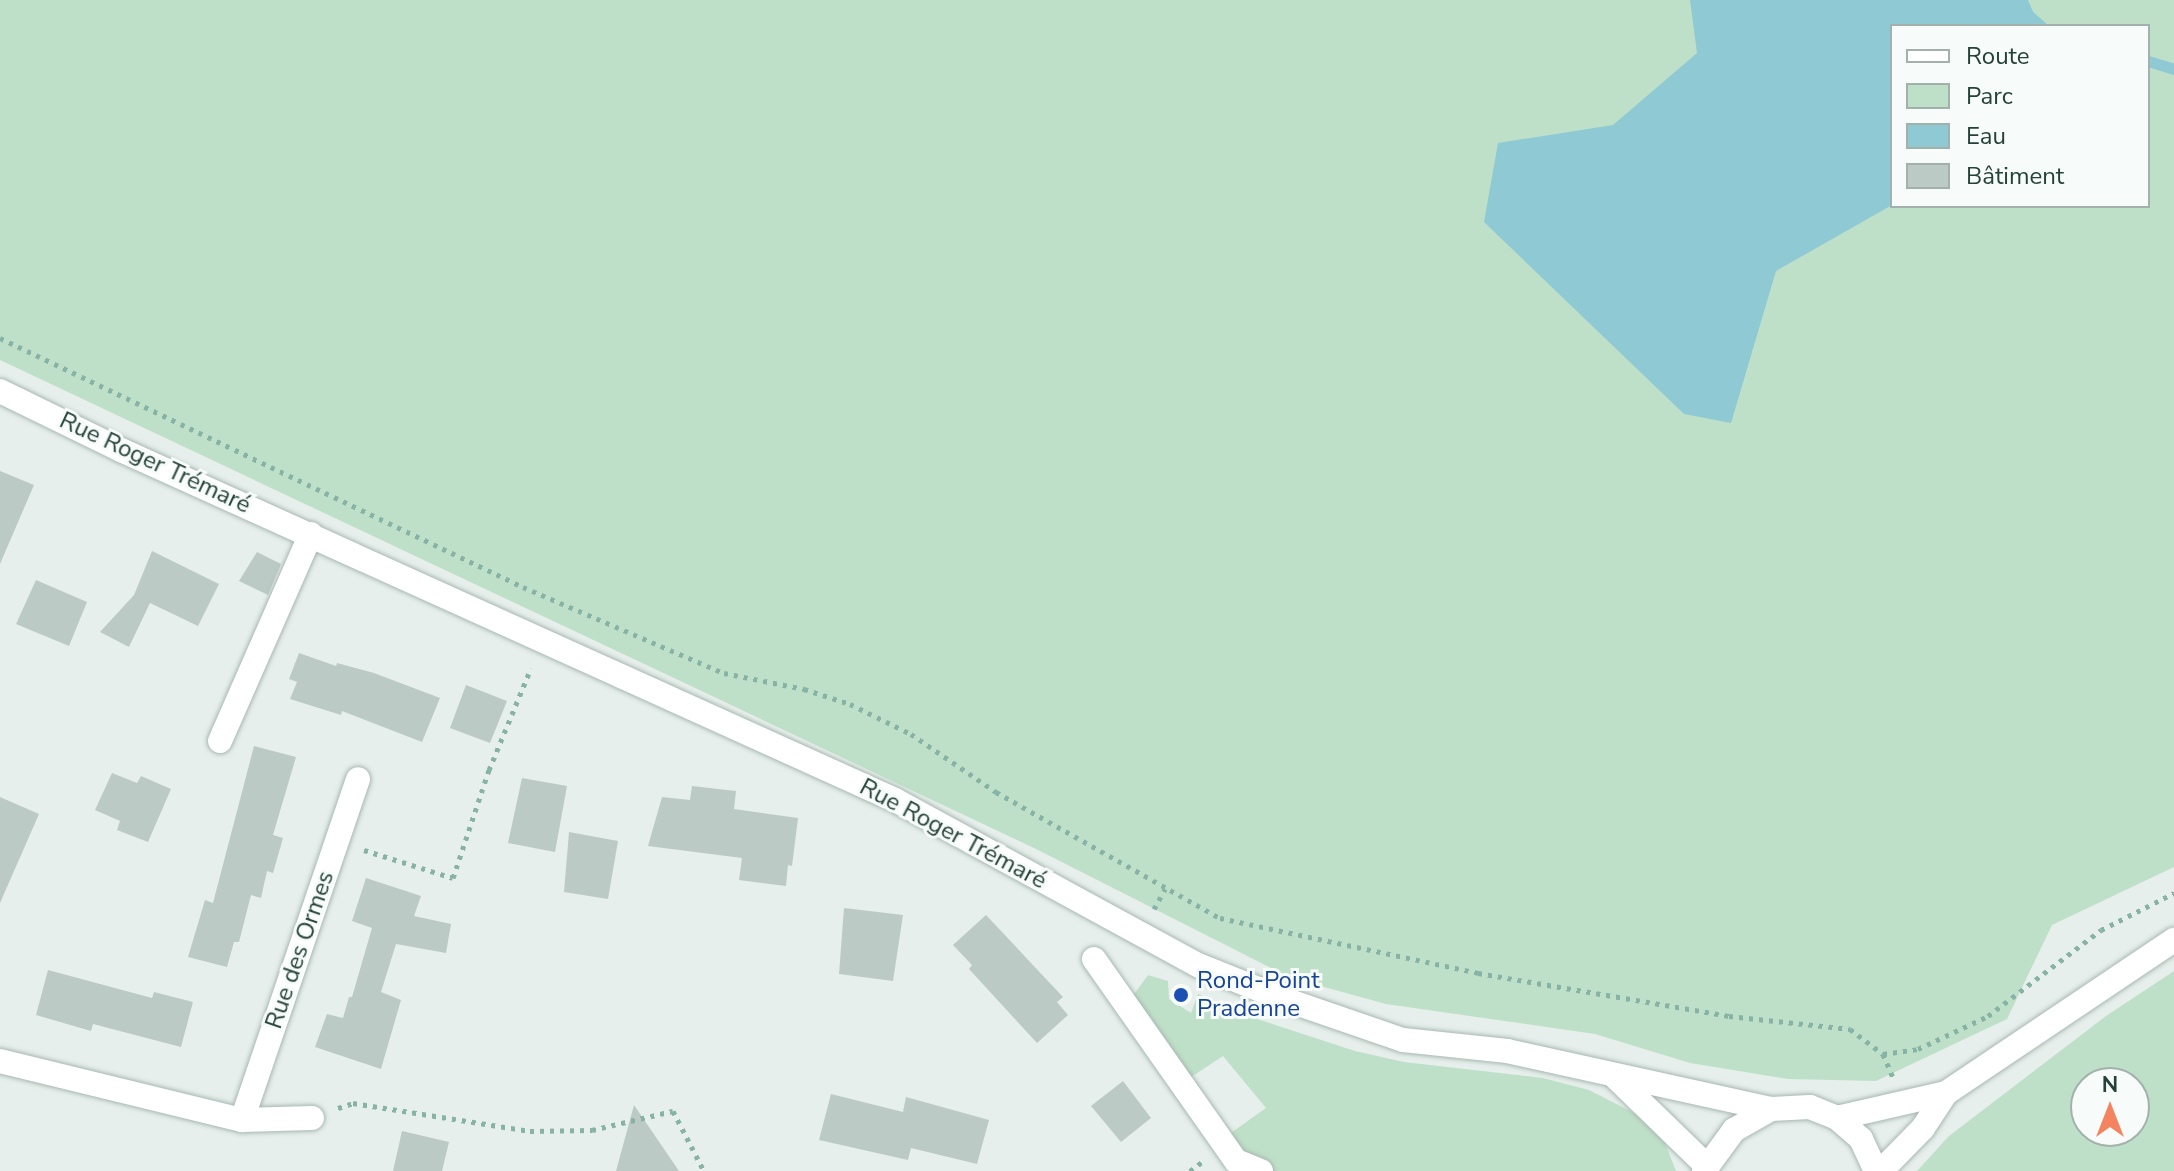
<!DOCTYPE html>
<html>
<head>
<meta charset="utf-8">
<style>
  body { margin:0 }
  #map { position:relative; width:2174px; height:1171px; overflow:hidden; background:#e6efeb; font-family:"Nunito Sans",sans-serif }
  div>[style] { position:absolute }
  .green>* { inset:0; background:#bfe0c8 }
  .water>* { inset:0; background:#8ec9d4 }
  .stream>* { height:11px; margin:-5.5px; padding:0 5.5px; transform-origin:5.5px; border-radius:5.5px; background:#8ec9d4 }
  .building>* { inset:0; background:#bbcac4 }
  .path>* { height:5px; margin-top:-2.5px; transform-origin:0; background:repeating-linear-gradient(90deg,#86b3a5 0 4px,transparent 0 10px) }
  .roads { filter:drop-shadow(0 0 2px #a8b8b2) drop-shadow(0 0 2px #a8b8b2) }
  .minor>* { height:24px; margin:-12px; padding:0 12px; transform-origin:12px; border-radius:12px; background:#fff }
  .dots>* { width:22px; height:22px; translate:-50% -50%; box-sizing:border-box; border:4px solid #f7fbf9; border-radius:50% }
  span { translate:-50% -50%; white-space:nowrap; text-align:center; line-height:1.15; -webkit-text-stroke:6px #f7fbf9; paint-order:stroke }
  .street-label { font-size:24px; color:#24423a }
  .transit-label { font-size:24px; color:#164399 }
  .left { translate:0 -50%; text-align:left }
  .legend { position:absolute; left:1890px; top:24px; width:260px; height:184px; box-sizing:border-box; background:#f7fbf9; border:2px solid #a3b1ad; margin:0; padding:10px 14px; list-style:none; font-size:24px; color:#24423a }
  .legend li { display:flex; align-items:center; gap:16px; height:40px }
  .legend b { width:40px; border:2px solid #a3b1ad }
  .north { position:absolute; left:2070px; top:1067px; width:80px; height:80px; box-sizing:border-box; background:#f7fbf9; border:2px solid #a3b1ad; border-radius:50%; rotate:0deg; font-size:22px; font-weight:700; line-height:32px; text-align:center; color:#24423a }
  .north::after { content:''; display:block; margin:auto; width:28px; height:36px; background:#f4845f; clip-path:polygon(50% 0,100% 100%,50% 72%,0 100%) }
</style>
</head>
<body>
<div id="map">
  <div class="green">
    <div style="clip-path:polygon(evenodd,0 0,2174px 0,2174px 867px,2052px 925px,2007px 1019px,1876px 1081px,1788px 1079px,1690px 1063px,1595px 1034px,1386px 1004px,1291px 978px,1036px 849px,0 360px,0 0,1892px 26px,2148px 26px,2148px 206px,1892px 206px,1892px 26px)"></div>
    <div style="clip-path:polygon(evenodd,2174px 971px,2174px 1171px,1917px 1171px,1949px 1136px,2106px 1016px,2174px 971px,2134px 1083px,2134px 1131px,2086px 1131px,2086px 1083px,2134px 1083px)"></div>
    <div style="clip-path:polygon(1148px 975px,1168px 981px,1169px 999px,1191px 1013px,1198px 994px,1251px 1017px,1355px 1051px,1404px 1062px,1543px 1078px,1589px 1090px,1640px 1116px,1665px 1143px,1676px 1171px,1261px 1171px,1221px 1140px,1266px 1108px,1223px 1056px,1182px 1083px,1127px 1004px)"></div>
  </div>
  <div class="water">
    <div style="clip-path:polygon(1690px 0,2028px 0,2039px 26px,1892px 26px,1892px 205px,1776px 271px,1731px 423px,1684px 414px,1484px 222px,1498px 143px,1613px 125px,1697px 53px)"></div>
  </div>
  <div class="stream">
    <div style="left:2011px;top:0;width:40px;rotate:41deg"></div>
    <div style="left:2148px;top:61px;width:27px;rotate:17deg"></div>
  </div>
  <div class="building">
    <div style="clip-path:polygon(0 471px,34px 485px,0 564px)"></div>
    <div style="clip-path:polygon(152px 551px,219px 584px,198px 626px,150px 603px,129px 647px,100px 632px,134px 595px)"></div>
    <div style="clip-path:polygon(257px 552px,281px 564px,268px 595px,239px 581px)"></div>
    <div style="clip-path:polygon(36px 580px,87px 602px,69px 646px,16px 624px)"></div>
    <div style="clip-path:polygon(299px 653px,336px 666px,337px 663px,374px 673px,440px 698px,422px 742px,342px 711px,341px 715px,290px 699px,297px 682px,289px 679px)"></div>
    <div style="clip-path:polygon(466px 685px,507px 701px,490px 743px,450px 728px)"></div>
    <div style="clip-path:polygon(254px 746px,296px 757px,273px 835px,283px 838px,273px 873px,267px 871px,261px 898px,251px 895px,239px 942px,234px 942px,227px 967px,188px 957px,205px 900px,213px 903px)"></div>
    <div style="clip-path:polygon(112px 773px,137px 783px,141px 776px,171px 789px,148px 842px,117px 830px,120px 821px,95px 810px)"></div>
    <div style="clip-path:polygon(522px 778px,567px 786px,555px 852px,508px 843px)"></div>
    <div style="clip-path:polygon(692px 786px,736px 791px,734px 809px,798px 818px,792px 866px,788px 865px,786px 886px,739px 880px,742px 858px,648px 846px,662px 797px,690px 800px)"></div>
    <div style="clip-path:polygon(0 797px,39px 814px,0 903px)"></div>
    <div style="clip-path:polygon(569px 832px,618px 841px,608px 899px,564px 892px)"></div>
    <div style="clip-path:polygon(366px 878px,421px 896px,414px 916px,451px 924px,446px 953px,396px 944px,381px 992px,401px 1000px,381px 1069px,315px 1047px,327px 1014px,343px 1018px,349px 997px,352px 997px,372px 928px,352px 921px)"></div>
    <div style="clip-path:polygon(844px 908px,903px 915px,893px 981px,839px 974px)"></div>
    <div style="clip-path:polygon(986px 915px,1063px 997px,1057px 1002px,1068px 1015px,1037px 1043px,969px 969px,972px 965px,953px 945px)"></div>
    <div style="clip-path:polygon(48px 970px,152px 998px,154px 992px,193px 1002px,181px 1047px,93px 1024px,91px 1031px,36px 1015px)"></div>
    <div style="clip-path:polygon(1123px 1081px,1151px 1118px,1121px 1142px,1091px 1106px)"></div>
    <div style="clip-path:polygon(831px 1094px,903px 1112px,906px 1097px,989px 1120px,977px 1164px,911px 1148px,908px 1160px,819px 1140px)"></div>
    <div style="clip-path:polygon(634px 1105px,679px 1171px,616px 1171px)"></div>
    <div style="clip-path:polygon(402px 1131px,449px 1142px,442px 1171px,393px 1171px)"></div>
  </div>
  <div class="path">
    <div style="left:0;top:338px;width:579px;rotate:25.46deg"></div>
    <div style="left:523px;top:587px;width:219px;rotate:23.2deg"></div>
    <div style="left:724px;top:673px;width:82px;rotate:11.3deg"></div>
    <div style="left:804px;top:689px;width:48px;rotate:18.1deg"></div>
    <div style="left:850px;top:704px;width:68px;rotate:26.2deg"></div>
    <div style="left:911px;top:734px;width:103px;rotate:34.3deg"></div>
    <div style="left:996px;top:792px;width:257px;rotate:29.4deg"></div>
    <div style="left:1220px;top:918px;width:264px;rotate:12deg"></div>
    <div style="left:1478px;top:973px;width:255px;rotate:9.7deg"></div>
    <div style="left:1729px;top:1016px;width:122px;rotate:6.1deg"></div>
    <div style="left:1850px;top:1029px;width:41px;rotate:37.1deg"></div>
    <div style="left:1883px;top:1054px;width:25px;rotate:67deg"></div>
    <div style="left:364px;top:850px;width:93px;rotate:17.5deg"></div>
    <div style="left:453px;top:878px;width:114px;rotate:-71.6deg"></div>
    <div style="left:489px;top:770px;width:110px;rotate:-67.6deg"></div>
    <div style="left:1154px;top:909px;width:23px;rotate:-61deg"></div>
    <div style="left:1883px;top:1054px;width:35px;rotate:-8deg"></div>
    <div style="left:1918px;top:1049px;width:77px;rotate:-25.2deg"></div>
    <div style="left:1988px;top:1016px;width:142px;rotate:-37.3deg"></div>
    <div style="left:2101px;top:930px;width:82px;rotate:-26.9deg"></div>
    <div style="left:338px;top:1108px;width:16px;rotate:-18deg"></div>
    <div style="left:353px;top:1103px;width:179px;rotate:9deg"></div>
    <div style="left:530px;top:1131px;width:62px;rotate:-0.9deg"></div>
    <div style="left:592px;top:1130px;width:83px;rotate:-13.2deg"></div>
    <div style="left:673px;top:1111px;width:68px;rotate:62.7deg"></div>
    <div style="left:1190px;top:1171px;width:15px;rotate:-37deg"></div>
  </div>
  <div class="roads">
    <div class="minor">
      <div style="left:0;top:391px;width:135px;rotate:26deg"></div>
      <div style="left:121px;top:450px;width:849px;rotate:24.33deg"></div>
      <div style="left:895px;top:800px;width:345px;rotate:28.6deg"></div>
      <div style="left:1198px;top:965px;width:86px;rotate:21.8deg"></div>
      <div style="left:1278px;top:997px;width:132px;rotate:19deg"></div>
      <div style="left:1403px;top:1040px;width:105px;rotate:6deg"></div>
      <div style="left:1507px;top:1051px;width:270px;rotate:12.4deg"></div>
      <div style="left:220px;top:741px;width:226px;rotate:-66.3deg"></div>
      <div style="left:1094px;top:959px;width:247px;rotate:54.9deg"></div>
      <div style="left:1236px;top:1161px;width:27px;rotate:22deg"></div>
      <div style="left:0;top:1061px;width:249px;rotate:13.7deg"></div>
      <div style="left:242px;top:1120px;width:360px;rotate:-71.2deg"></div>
      <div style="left:1613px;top:1075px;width:129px;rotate:44.1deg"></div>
      <div style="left:1837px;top:1118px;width:112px;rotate:-12.9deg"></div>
      <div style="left:1946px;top:1093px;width:275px;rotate:-33.9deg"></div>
      <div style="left:242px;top:1120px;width:70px;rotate:-1.6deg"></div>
      <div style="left:1704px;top:1171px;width:51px;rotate:-53.8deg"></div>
      <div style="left:1734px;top:1130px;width:43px;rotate:-29.6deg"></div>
      <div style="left:1771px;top:1109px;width:39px;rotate:-3deg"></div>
      <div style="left:1810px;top:1107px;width:29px;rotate:22deg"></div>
      <div style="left:1837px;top:1118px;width:32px;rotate:41deg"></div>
      <div style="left:1861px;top:1139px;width:35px;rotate:65deg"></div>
      <div style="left:1881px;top:1171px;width:60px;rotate:-45.7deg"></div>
      <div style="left:1923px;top:1128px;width:42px;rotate:-56.7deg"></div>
    </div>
  </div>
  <div class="dots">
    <div style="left:1181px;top:995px;background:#1a4fb4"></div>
  </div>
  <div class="street-label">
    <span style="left:155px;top:463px;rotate:25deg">Rue Roger Trémaré</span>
    <span style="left:953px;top:834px;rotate:28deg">Rue Roger Trémaré</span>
    <span style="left:300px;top:950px;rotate:-71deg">Rue des Ormes</span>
  </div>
  <div class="transit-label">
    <span class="left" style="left:1197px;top:995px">Rond-Point<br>Pradenne</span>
  </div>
  <ul class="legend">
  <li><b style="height:10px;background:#fff"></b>Route</li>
  <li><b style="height:22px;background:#bfe0c8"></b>Parc</li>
  <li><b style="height:22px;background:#8ec9d4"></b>Eau</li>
  <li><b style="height:22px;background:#bbcac4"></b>Bâtiment</li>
  </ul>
  <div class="north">N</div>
</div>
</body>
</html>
